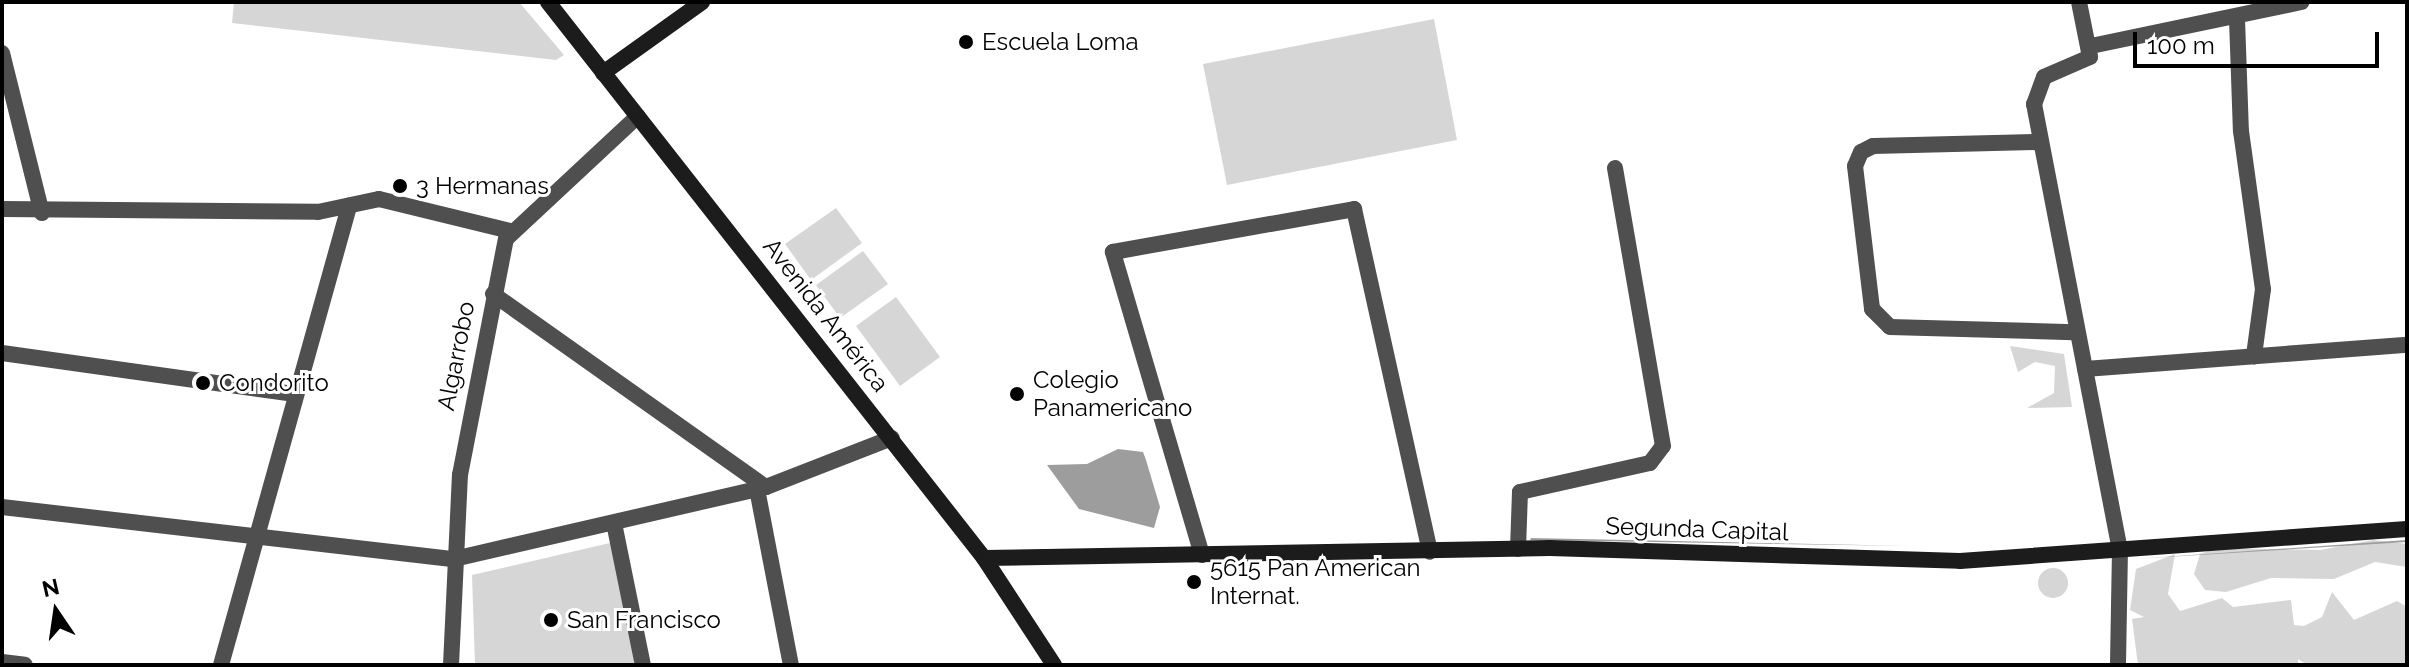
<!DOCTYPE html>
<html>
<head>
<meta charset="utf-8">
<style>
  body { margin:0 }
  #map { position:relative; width:2409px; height:667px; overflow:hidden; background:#fff; font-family:Raleway,sans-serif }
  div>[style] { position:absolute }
  .green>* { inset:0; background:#d6d6d6 }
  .round { border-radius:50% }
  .water>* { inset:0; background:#9d9d9d }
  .street>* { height:16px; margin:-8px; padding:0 8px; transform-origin:8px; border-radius:8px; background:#4f4f4f }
  .secondary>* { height:16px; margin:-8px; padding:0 8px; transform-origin:8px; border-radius:8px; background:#1c1c1c }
  .dots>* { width:22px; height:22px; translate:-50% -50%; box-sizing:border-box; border:4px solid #fff; border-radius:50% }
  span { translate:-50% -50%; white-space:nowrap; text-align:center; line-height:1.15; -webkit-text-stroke:6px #fff; paint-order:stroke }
  .poi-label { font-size:24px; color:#000 }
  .left { translate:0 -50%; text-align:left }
  .street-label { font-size:24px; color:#000 }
  .frame { position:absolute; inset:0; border:4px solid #000; pointer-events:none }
  .north { position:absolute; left:16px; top:571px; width:80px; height:80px; -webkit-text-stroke:6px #fff; paint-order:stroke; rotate:347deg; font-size:22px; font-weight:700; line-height:32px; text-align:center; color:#000 }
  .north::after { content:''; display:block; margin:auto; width:28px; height:36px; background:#000; clip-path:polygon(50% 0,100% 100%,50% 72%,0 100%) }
  .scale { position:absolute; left:2133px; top:32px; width:246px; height:36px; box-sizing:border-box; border:4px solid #000; border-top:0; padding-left:10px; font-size:24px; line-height:28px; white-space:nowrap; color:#000; -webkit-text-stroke:6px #fff; paint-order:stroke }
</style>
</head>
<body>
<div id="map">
  <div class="green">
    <div style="clip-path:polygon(234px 2px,519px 2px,564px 55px,556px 60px,232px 23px)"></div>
    <div style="clip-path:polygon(1434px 19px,1457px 140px,1227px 185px,1203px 64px)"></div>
    <div style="clip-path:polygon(836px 208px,862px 243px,811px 280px,785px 244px)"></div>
    <div style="clip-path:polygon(863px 251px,888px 284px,840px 318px,816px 285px)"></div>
    <div style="clip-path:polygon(896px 297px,940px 357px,900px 386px,856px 326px)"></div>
    <div style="clip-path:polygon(2010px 346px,2064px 354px,2072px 407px,2027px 408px,2054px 393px,2055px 366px,2035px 362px,2018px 372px)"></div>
    <div style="clip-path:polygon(2373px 540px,2407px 544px,2407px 567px,2375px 562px,2334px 579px,2271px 578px,2226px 592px,2205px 590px,2194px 574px,2200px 554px,2216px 548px,2320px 550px)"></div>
    <div style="clip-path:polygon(614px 542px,637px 665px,475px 665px,472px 575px)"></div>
    <div style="clip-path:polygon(2175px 554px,2168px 594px,2180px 611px,2222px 598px,2233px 607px,2291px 600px,2294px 625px,2304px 626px,2322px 617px,2332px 592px,2354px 620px,2397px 601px,2407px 607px,2407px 665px,2307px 665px,2298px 659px,2298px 665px,2138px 665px,2132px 619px,2144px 617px,2130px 610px,2136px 569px)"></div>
    <div class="round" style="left:2038px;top:568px;width:30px;height:30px"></div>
  </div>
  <div class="water">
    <div style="clip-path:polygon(1118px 449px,1143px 452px,1146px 460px,1160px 507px,1154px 528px,1079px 509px,1047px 465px,1087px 464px)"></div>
    <div style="clip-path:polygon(1531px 538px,1914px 546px,1530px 540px)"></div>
    <div style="clip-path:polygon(2407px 540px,2407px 542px,2134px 559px)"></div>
  </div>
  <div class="street">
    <div style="left:2079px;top:2px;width:56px;rotate:78.7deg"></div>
    <div style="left:2090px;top:57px;width:50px;rotate:156.5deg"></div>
    <div style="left:2044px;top:77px;width:29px;rotate:110deg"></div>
    <div style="left:2034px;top:104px;width:453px;rotate:79.1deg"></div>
    <div style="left:2120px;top:549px;width:116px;rotate:91deg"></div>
    <div style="left:2237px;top:19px;width:112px;rotate:88deg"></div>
    <div style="left:2241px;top:131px;width:160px;rotate:82.1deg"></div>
    <div style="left:2263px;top:289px;width:68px;rotate:97.7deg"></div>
    <div style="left:2091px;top:46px;width:215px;rotate:-11.8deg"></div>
    <div style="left:2px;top:53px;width:165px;rotate:76deg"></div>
    <div style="left:2039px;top:142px;width:166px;rotate:178.6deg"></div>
    <div style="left:1873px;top:146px;width:13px;rotate:153deg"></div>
    <div style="left:1861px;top:152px;width:15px;rotate:113deg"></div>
    <div style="left:1855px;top:166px;width:144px;rotate:83.2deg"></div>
    <div style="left:1872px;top:309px;width:25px;rotate:45deg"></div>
    <div style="left:1890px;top:327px;width:184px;rotate:1.6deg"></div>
    <div style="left:2px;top:209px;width:316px;rotate:0.5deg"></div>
    <div style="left:318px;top:212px;width:62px;rotate:-12deg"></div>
    <div style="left:379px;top:199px;width:135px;rotate:13.7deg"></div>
    <div style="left:493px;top:294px;width:334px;rotate:35.3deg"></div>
    <div style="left:2px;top:353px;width:296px;rotate:8deg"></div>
    <div style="left:2085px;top:369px;width:323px;rotate:-4.3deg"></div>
    <div style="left:757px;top:489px;width:179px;rotate:79.1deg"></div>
    <div style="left:2px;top:507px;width:455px;rotate:6.6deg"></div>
    <div style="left:454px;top:559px;width:320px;rotate:-13deg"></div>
    <div style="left:766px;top:487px;width:135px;rotate:-21.3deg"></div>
    <div style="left:614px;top:523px;width:145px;rotate:78.5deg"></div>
    <div style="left:1518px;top:549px;width:57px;rotate:-88deg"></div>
    <div style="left:1520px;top:492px;width:133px;rotate:-12.6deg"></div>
    <div style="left:1650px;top:463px;width:21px;rotate:-53deg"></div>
    <div style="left:1663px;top:446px;width:282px;rotate:-99.8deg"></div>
    <div style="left:1202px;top:555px;width:316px;rotate:-106.4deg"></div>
    <div style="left:1113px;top:252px;width:245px;rotate:-10.1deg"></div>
    <div style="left:1354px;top:209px;width:351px;rotate:77.5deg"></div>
    <div style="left:2px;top:662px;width:23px;rotate:7deg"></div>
    <div style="left:221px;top:665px;width:477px;rotate:-74.4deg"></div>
    <div style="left:451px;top:665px;width:190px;rotate:-87.3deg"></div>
    <div style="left:460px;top:475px;width:240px;rotate:-79deg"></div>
    <div style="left:506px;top:239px;width:180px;rotate:-43deg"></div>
  </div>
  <div class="secondary">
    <div style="left:548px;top:2px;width:707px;rotate:51.9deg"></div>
    <div style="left:984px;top:558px;width:128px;rotate:56.8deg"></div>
    <div style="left:603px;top:73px;width:122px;rotate:-35.6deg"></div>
    <div style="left:984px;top:558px;width:566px;rotate:-1.01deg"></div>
    <div style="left:1550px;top:548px;width:410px;rotate:1.8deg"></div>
    <div style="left:1960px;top:561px;width:448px;rotate:-4.1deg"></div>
  </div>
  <div class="dots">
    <div style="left:966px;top:42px;background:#000"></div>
    <div style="left:400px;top:186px;background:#000"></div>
    <div style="left:203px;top:383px;background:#000"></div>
    <div style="left:1017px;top:394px;background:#000"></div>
    <div style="left:1194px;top:582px;background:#000"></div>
    <div style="left:551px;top:620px;background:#000"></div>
  </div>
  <div class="poi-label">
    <span class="left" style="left:982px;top:42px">Escuela Loma</span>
    <span class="left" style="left:416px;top:186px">3 Hermanas</span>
    <span class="left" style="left:1033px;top:394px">Colegio<br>Panamericano</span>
    <span class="left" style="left:219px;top:383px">Condorito</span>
    <span class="left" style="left:1210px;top:582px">5615 Pan American<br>Internat.</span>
    <span class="left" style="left:567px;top:620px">San Francisco</span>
  </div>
  <div class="street-label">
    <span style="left:826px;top:315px;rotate:52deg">Avenida América</span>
    <span style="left:456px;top:356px;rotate:-79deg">Algarrobo</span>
    <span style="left:1697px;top:529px;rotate:2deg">Segunda Capital</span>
  </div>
  <div class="frame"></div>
  <div class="north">N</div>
  <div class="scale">100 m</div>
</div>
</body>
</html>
